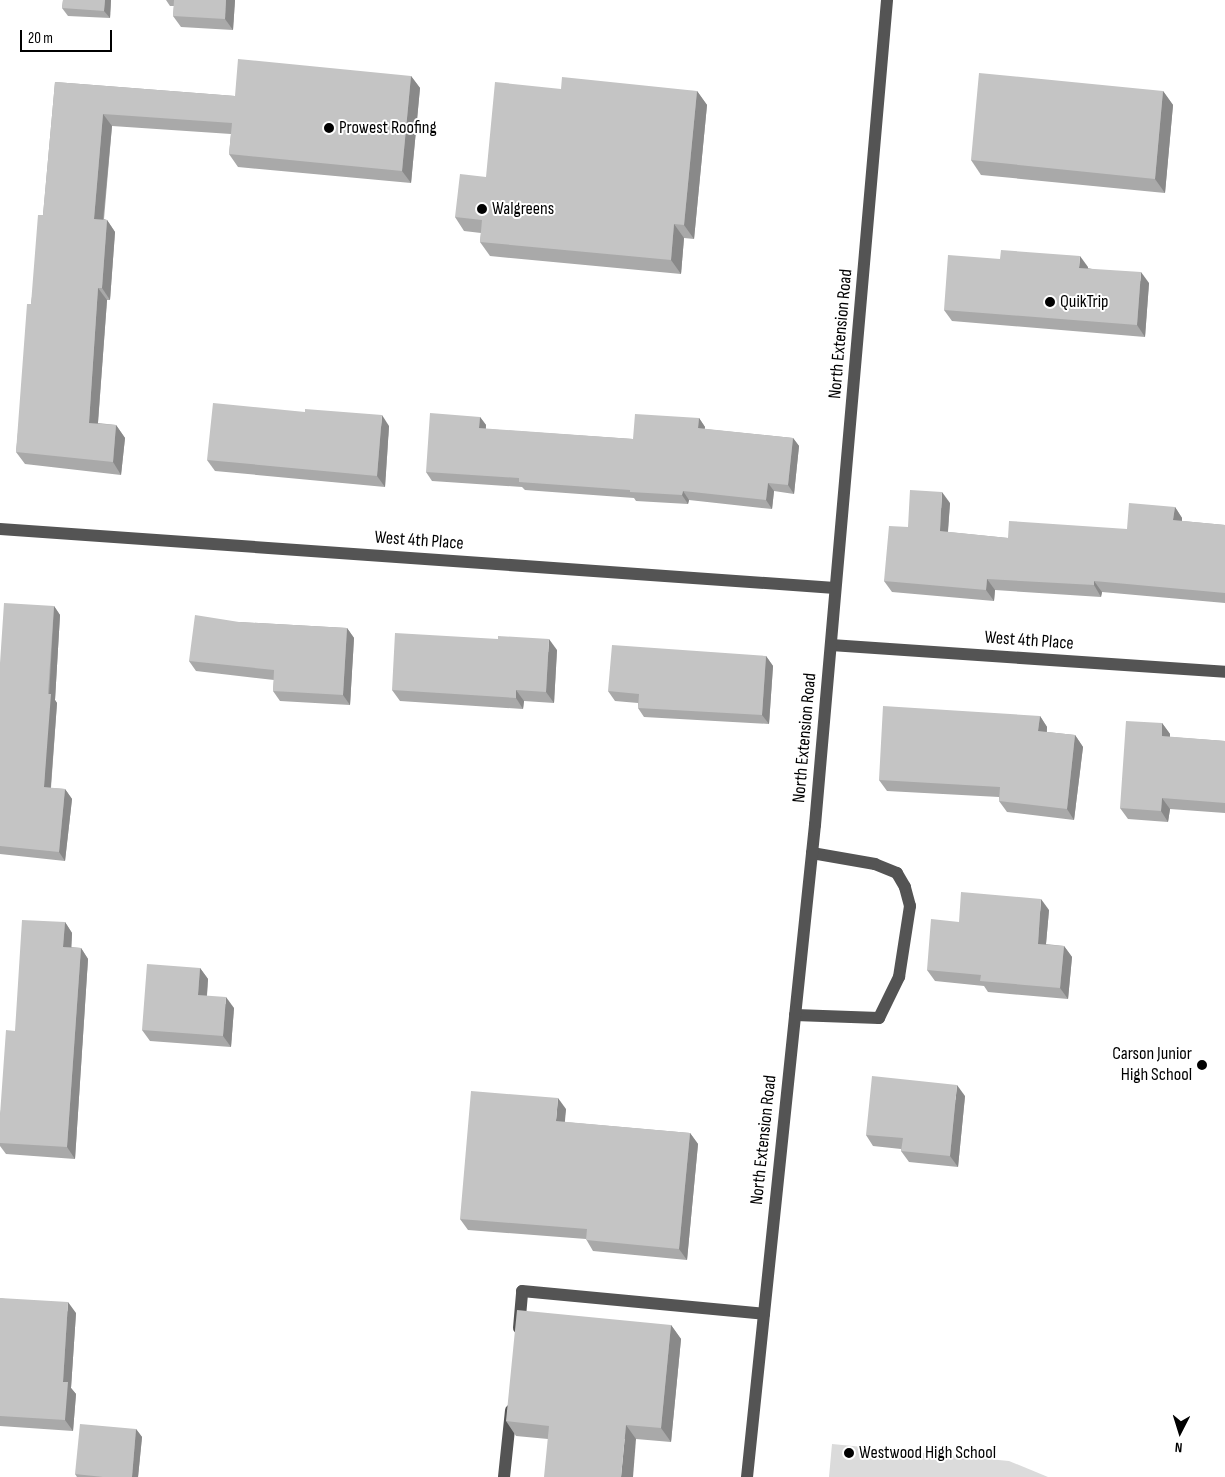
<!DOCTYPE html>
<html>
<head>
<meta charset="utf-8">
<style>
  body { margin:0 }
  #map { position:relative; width:1225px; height:1477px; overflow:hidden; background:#fff; font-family:"Sofia Sans Condensed",sans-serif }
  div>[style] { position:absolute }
  .green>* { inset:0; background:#dbdbdb }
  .minor>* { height:12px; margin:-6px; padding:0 6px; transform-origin:6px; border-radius:6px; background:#545454 }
  .wall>* { inset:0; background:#a9a9a9 }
  .shaded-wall>* { inset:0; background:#898989 }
  .building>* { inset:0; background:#c4c4c4 }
  .dots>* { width:14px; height:14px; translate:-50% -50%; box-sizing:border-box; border:2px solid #fff; border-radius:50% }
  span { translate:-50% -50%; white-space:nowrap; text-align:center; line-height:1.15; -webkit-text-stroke:4px #fff; paint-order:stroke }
  .poi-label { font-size:18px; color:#000 }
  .left { translate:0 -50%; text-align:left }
  .right { translate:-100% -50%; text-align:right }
  .street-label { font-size:18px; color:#000 }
  .north { position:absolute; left:1155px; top:1407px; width:50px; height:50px; -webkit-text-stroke:4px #fff; paint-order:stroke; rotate:185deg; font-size:14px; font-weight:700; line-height:20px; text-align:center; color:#000 }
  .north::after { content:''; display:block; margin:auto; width:18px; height:22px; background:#000; clip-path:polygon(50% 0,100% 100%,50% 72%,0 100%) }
  .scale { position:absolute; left:20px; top:30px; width:92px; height:22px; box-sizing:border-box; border:2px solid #000; border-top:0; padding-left:6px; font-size:15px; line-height:18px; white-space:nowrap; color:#000; -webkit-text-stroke:4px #fff; paint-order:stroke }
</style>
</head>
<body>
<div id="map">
  <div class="green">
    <div style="clip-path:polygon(832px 1444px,1009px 1461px,1048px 1477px,829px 1477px)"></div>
  </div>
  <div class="minor">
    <div style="left:0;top:529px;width:837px;rotate:4.04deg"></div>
    <div style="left:831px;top:645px;width:395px;rotate:3.9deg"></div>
    <div style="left:795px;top:1015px;width:84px;rotate:2deg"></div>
    <div style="left:879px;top:1018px;width:46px;rotate:-64deg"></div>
    <div style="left:899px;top:977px;width:72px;rotate:-81.2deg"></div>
    <div style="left:910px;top:906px;width:20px;rotate:-105deg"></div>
    <div style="left:905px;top:887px;width:16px;rotate:-120deg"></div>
    <div style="left:897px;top:873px;width:24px;rotate:-158deg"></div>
    <div style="left:875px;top:864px;width:64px;rotate:-170.1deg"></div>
    <div style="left:519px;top:1328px;width:37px;rotate:-85deg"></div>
    <div style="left:522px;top:1291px;width:243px;rotate:5.4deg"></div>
    <div style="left:504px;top:1477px;width:67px;rotate:-84deg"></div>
    <div style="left:747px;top:1477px;width:656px;rotate:-84.05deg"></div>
    <div style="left:815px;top:825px;width:828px;rotate:-85.01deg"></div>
  </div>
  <div class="wall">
    <div style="clip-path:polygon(63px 0,111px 0,110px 18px,68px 16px,62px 8px)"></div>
    <div style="clip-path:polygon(166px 0,235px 0,233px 30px,181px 27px,173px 16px,174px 6px,170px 6px)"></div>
    <div style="clip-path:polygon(411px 76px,420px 88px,411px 183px,238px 167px,229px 154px,231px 134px,112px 126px,104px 219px,107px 220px,115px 232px,110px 300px,107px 300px,98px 423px,116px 425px,125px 438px,121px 475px,25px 464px,16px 452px,31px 304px,43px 215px,55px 82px,235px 96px)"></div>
    <div style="clip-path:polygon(561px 89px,697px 91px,707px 105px,694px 239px,684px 238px,681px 274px,490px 256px,480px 242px,481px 233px,464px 231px,455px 217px,486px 177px)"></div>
    <div style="clip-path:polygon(1163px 91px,1173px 105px,1165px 193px,981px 175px,971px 160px)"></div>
    <div style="clip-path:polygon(1088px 267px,1088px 268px,1149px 283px,1145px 337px,952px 321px,944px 310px)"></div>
    <div style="clip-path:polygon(480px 417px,486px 425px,486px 429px,633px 439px,699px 418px,705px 427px,704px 429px,793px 438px,799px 446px,794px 494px,774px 491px,772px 509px,689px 500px,688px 504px,636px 501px,634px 498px,525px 490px,522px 487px,432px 481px,426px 472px)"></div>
    <div style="clip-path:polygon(389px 426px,385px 487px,215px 471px,207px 460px)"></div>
    <div style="clip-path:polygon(950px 503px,948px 532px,1008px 538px,1127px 529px,1175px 507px,1182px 518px,1182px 521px,1225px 525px,1225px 603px,1102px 592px,1101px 597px,995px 590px,994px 601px,892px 592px,884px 581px,908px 527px)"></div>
    <div style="clip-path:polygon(54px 606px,60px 615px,55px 700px,57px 703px,51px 788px,65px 789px,72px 799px,65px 861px,0 854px,0 663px)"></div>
    <div style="clip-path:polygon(239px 622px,347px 628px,354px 638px,350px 705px,280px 701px,273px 691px,274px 680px,196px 671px,189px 661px)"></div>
    <div style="clip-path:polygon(557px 650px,554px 703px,524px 701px,523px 709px,400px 701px,392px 690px)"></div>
    <div style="clip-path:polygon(766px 656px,773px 666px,769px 724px,644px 717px,638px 708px,638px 703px,615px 701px,608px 691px)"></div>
    <div style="clip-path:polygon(1040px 716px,1047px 727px,1047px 732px,1075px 735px,1083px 747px,1074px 820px,1007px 812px,999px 801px,999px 797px,887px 791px,879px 780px)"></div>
    <div style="clip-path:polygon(1162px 723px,1170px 734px,1170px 737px,1225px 741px,1225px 813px,1170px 809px,1168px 822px,1128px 819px,1120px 808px)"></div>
    <div style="clip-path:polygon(1049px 910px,1046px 944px,1064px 946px,1072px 957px,1068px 999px,988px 992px,984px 986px,935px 981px,927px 970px,959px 922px)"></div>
    <div style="clip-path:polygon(65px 922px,72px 933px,71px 947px,81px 948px,88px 959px,75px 1159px,6px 1154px,0 1146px,0 1115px,15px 1031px)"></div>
    <div style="clip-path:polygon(200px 968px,208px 979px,207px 996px,234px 1008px,231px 1047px,150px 1041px,142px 1030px)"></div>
    <div style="clip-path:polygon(965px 1096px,958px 1167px,909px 1162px,901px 1151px,901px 1149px,873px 1146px,866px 1135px)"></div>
    <div style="clip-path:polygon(566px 1109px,564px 1122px,690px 1133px,698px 1144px,687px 1260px,593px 1251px,586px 1239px,468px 1230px,460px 1219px)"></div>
    <div style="clip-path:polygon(0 1298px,76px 1313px,71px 1388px,76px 1394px,73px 1431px,0 1426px)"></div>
    <div style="clip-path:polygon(671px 1325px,681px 1339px,671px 1442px,636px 1439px,548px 1439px,516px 1436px,506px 1421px)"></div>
    <div style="clip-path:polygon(136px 1429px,142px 1437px,138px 1477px,77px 1477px,75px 1474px)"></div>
  </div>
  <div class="shaded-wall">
    <div style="clip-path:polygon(105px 0,111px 0,110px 18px,104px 11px)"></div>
    <div style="clip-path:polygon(226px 0,235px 0,233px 30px,225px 19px)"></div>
    <div style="clip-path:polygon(411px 76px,420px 88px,411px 183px,402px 171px)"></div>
    <div style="clip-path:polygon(697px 91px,707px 105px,694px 239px,684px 225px)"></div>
    <div style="clip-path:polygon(1163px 91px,1173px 105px,1165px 193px,1155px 179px)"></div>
    <div style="clip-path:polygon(103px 114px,112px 126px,102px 231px,94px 219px)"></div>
    <div style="clip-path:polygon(107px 220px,115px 232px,110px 300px,102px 288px)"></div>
    <div style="clip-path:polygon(674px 224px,684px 238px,681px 274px,671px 260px)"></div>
    <div style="clip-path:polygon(1080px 256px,1088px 267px,1087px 279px,1079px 268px)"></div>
    <div style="clip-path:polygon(1141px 272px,1149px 283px,1145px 337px,1137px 325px)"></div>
    <div style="clip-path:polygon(98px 288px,107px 300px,97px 435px,89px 423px)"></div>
    <div style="clip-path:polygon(382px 415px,389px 426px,385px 487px,377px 476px)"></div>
    <div style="clip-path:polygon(480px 417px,486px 425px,485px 437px,479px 428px)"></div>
    <div style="clip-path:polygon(699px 418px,705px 427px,704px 437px,698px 428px)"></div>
    <div style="clip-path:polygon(116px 425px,125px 438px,121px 475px,113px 462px)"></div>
    <div style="clip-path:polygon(793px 438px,799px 446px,794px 494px,788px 485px)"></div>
    <div style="clip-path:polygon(768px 483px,774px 491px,772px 509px,766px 500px)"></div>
    <div style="clip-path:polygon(683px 491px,689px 500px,688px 504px,682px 495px)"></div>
    <div style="clip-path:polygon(942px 492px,950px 503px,947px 542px,940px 531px)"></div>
    <div style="clip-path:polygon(1175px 507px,1182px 518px,1181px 532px,1173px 520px)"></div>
    <div style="clip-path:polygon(987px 579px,995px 590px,994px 601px,986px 590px)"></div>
    <div style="clip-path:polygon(1094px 581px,1102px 592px,1101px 597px,1094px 585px)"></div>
    <div style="clip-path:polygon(54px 606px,60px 615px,55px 700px,57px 703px,50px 797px,44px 787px)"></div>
    <div style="clip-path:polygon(347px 628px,354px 638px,350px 705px,343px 695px)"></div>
    <div style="clip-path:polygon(549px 639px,557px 650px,554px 703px,546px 692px)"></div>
    <div style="clip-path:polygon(766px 656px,773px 666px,769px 724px,762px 715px)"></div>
    <div style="clip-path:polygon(516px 690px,524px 701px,523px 709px,516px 698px)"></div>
    <div style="clip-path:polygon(1040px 716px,1047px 727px,1046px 742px,1038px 731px)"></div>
    <div style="clip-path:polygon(1162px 723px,1170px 734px,1169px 747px,1162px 736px)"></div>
    <div style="clip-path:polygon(1075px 735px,1083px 747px,1074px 820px,1067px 809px)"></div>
    <div style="clip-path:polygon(65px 789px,72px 799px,65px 861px,59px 852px)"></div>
    <div style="clip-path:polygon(1162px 798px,1170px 809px,1168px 822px,1161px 811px)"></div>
    <div style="clip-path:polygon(1041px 899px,1049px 910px,1045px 955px,1038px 944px)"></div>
    <div style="clip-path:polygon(65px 922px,72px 933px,71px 958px,63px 947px)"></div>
    <div style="clip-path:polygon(1064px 946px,1072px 957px,1068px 999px,1060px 988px)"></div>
    <div style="clip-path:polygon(81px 948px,88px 959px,75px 1159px,67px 1147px)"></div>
    <div style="clip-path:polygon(200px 968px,208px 979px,206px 1006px,198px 995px)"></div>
    <div style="clip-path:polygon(226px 997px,234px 1008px,231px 1047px,223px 1036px)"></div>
    <div style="clip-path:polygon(957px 1085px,965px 1096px,958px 1167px,950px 1156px)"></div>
    <div style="clip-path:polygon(558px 1098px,566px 1109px,564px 1132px,556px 1121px)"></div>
    <div style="clip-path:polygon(690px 1133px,698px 1144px,687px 1260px,679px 1249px)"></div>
    <div style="clip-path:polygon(68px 1302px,76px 1313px,71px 1388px,76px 1394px,73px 1431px,65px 1420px,63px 1382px)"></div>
    <div style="clip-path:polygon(671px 1325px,681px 1339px,671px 1442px,661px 1428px)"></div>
    <div style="clip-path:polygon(626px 1425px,636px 1439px,633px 1477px,621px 1477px)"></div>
    <div style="clip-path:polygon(136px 1429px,142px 1437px,138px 1477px,132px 1477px)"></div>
  </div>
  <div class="building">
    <div style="clip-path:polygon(63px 0,105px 0,104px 11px,62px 8px)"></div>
    <div style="clip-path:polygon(174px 0,226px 0,225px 19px,173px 16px)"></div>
    <div style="clip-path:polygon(238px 59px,411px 76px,402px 171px,229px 154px,232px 123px,103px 114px,94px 219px,107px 220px,102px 288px,98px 288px,89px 423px,116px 425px,113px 462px,16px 452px,27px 304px,31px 304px,38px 215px,43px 215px,55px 82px,235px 96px)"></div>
    <div style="clip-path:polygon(979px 73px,1163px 91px,1155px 179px,971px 160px)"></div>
    <div style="clip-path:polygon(562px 77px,697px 91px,684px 225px,674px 224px,671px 260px,480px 242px,482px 220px,455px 217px,460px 174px,486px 177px,495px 82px,561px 89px)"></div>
    <div style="clip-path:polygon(1001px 250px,1080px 256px,1079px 268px,1141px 272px,1137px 325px,944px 310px,948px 255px,1000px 259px)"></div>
    <div style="clip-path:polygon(213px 403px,305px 412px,305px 409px,382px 415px,377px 476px,207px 460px)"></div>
    <div style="clip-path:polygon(430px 413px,480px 417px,479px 428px,633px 439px,635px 414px,699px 418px,698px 428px,793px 438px,788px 485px,768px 483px,766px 500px,683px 491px,682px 495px,630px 492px,630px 490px,519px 482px,519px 478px,426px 472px)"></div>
    <div style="clip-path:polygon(910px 490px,942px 492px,940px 531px,1008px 538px,1009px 521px,1127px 529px,1129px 503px,1175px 507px,1173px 520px,1225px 525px,1225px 593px,1094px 581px,1094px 585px,987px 579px,986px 590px,884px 581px,889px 526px,908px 527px)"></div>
    <div style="clip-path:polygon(4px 603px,54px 606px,48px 694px,51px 694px,44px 787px,65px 789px,59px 852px,0 846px,0 663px)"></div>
    <div style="clip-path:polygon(195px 615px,239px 622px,347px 628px,343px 695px,273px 691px,274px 670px,189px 661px)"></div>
    <div style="clip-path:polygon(395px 633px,498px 639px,498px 636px,549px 639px,546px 692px,516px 690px,516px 698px,392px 690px)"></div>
    <div style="clip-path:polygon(612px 645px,766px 656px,762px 715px,638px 708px,639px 694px,608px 691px)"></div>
    <div style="clip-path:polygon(883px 706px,1040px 716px,1038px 731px,1075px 735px,1067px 809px,999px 801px,1000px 787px,879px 780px)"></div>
    <div style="clip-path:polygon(1126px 721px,1162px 723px,1162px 736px,1225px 741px,1225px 803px,1162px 798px,1161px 811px,1120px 808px)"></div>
    <div style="clip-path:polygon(961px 892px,1041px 899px,1038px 944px,1064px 946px,1060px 988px,980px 981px,981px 975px,927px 970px,931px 919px,959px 922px)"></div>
    <div style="clip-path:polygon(22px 920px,65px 922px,63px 947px,81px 948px,67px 1147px,0 1143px,0 1115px,6px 1030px,15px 1031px)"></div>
    <div style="clip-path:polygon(147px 964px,200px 968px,198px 995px,226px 997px,223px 1036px,142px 1030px)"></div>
    <div style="clip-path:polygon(872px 1076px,957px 1085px,950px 1156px,901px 1151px,903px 1138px,866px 1135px)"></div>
    <div style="clip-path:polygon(471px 1091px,558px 1098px,556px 1121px,690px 1133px,679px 1249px,586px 1240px,587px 1229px,460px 1219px)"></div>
    <div style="clip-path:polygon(0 1298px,68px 1302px,63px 1382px,68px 1382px,65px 1420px,0 1416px)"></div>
    <div style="clip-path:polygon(517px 1310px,671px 1325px,661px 1428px,626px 1425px,621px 1477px,544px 1477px,549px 1426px,506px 1421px)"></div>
    <div style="clip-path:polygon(80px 1424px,136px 1429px,132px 1477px,103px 1477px,75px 1474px)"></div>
  </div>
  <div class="dots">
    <div style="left:329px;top:128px;background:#000"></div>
    <div style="left:482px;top:209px;background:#000"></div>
    <div style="left:1050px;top:302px;background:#000"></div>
    <div style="left:1202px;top:1065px;background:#000"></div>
    <div style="left:849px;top:1453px;background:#000"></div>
  </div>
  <div class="poi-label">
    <span class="left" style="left:339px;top:128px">Prowest Roofing</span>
    <span class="left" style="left:492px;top:209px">Walgreens</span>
    <span class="left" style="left:1060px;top:302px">QuikTrip</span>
    <span class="right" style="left:1192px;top:1065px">Carson Junior<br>High School</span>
    <span class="left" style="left:859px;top:1453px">Westwood High School</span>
  </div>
  <div class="street-label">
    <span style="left:841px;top:334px;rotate:-85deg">North Extension Road</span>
    <span style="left:419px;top:541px;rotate:4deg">West 4th Place</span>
    <span style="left:1029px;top:641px;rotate:4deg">West 4th Place</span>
    <span style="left:805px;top:738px;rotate:-85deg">North Extension Road</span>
    <span style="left:764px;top:1140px;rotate:-84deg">North Extension Road</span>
  </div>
  <div class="north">N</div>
  <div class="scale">20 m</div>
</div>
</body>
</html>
